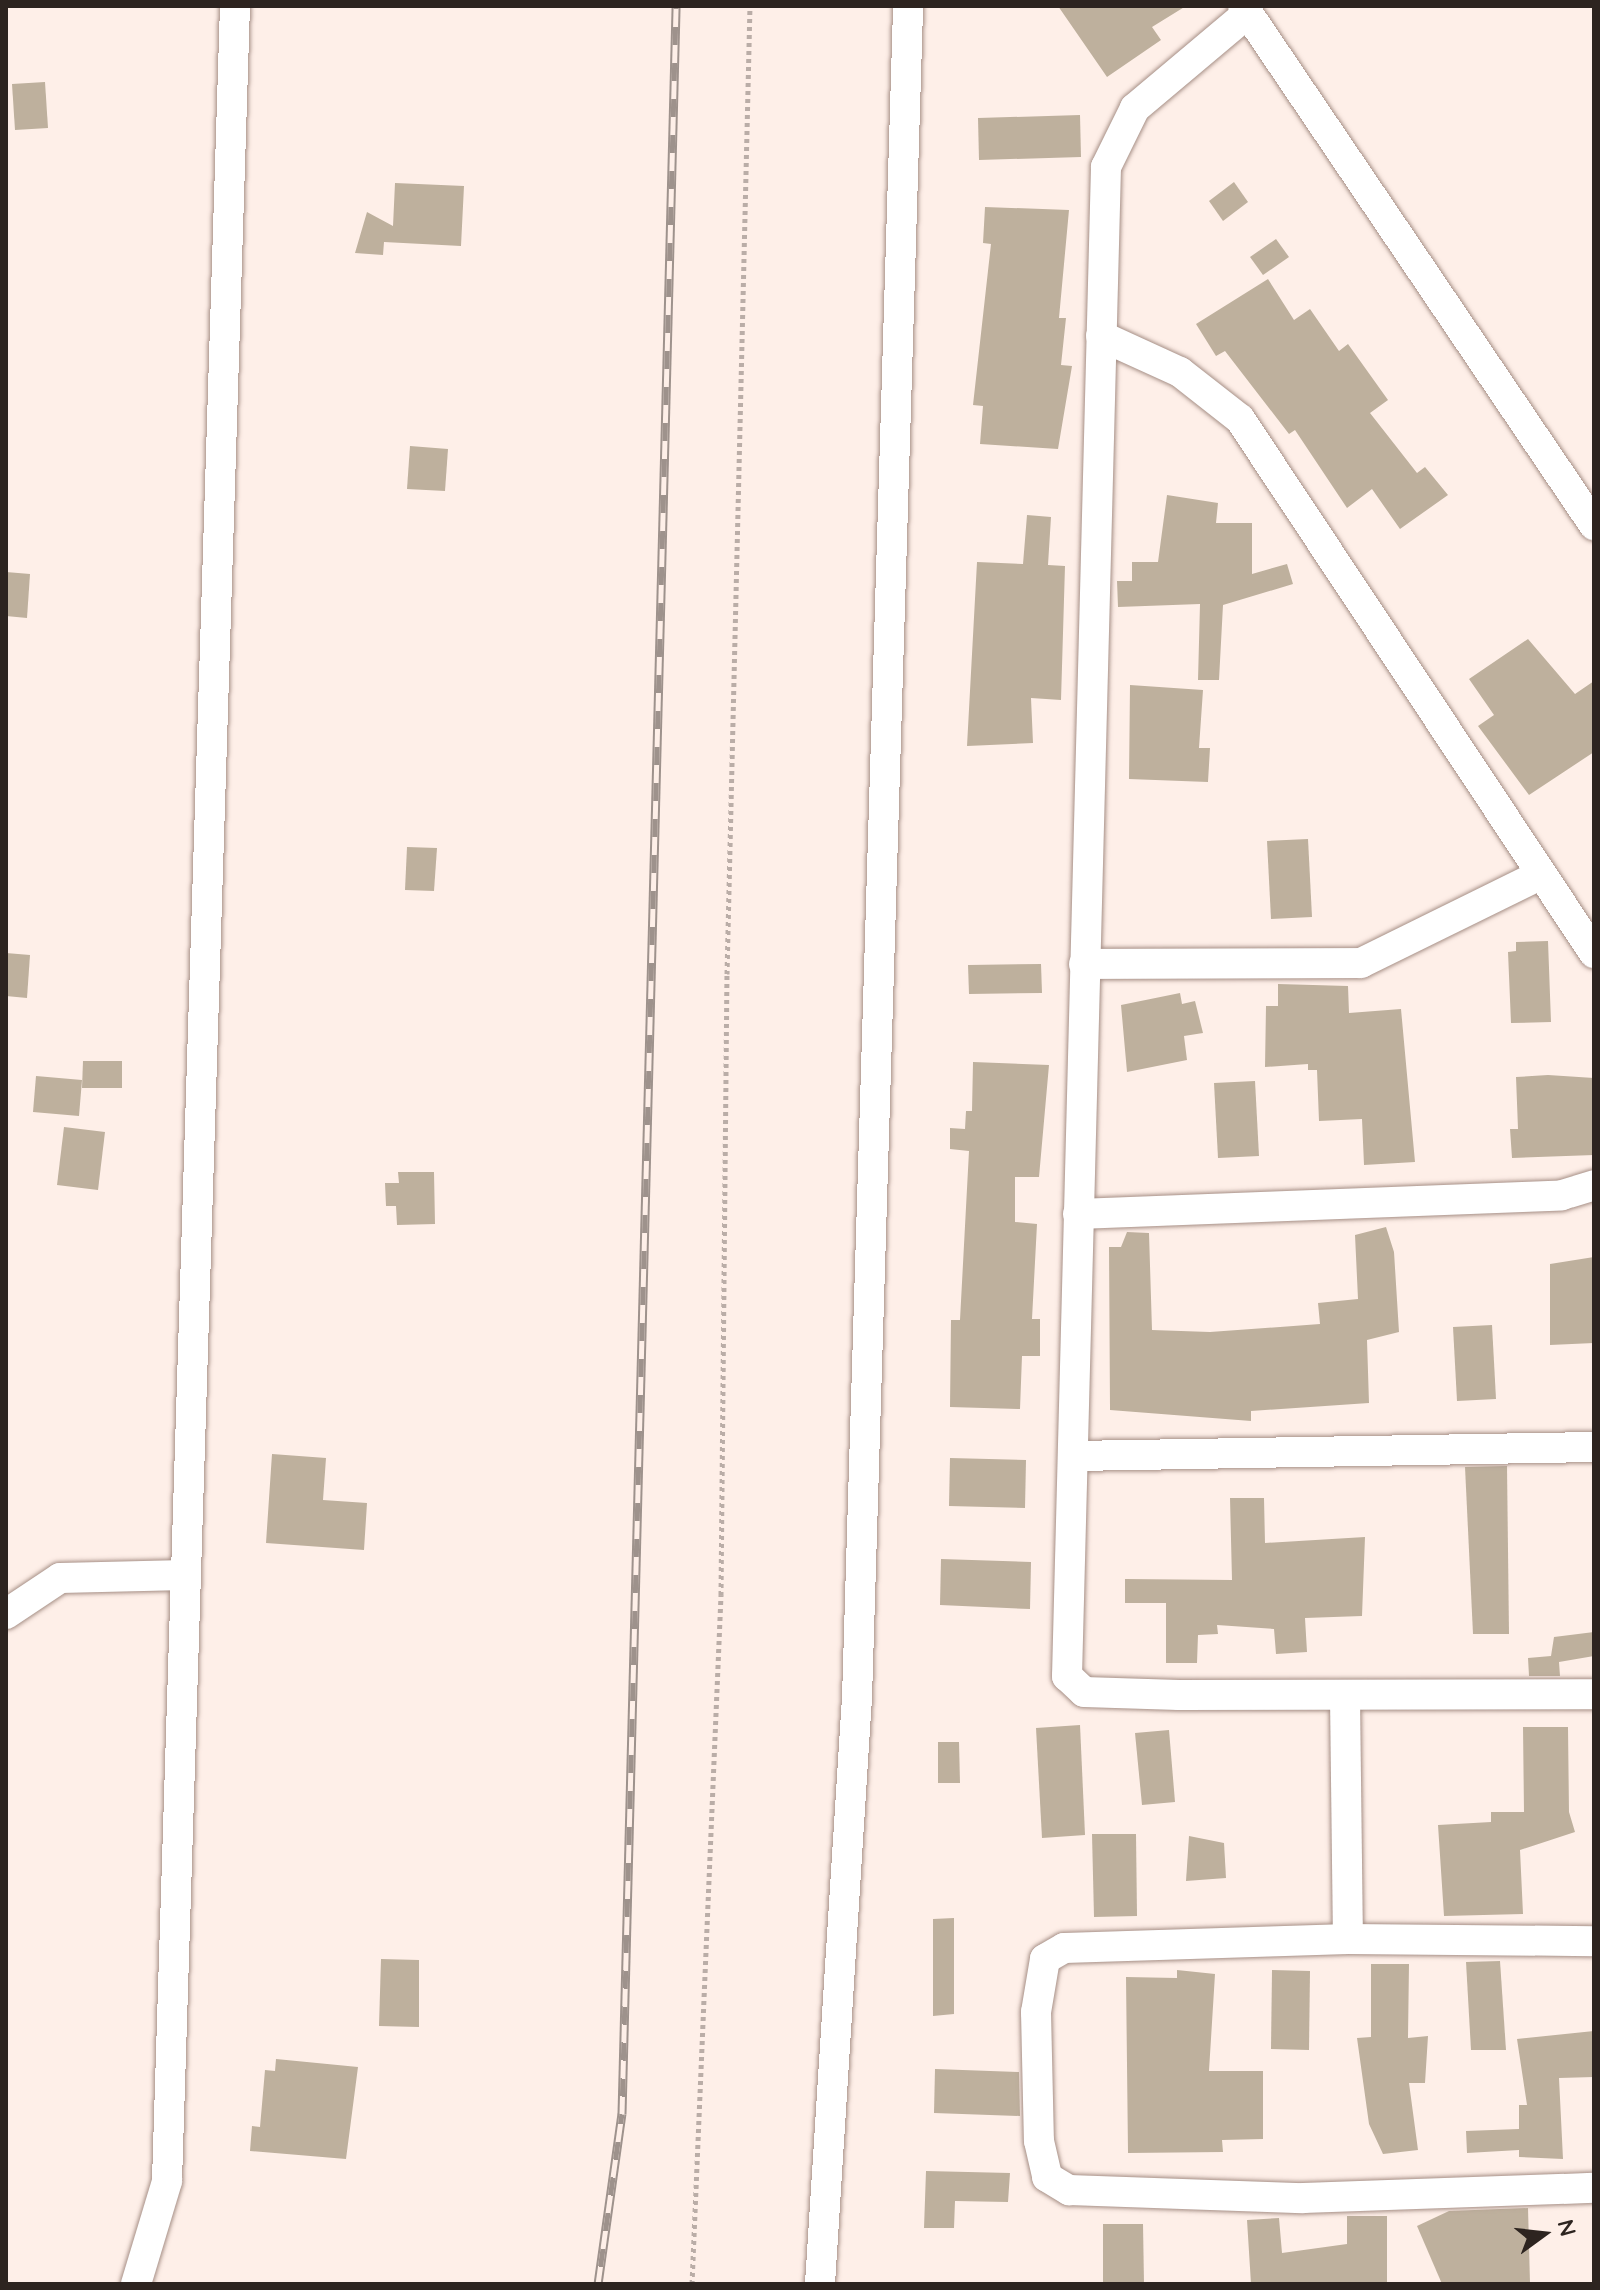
<!DOCTYPE html>
<html>
<head>
<meta charset="utf-8">
<style>
  body { margin:0 }
  #map { position:relative; width:1600px; height:2290px; overflow:hidden; background:#feefe8; font-family:Quicksand,sans-serif }
  div>[style] { position:absolute }
  .building>* { inset:0; background:#beb09d }
  .path>* { height:5px; margin-top:-2.5px; transform-origin:0; background:repeating-linear-gradient(90deg,#baada7 0 4px,transparent 0 8px) }
  .roads { filter:drop-shadow(0 0 2px #a68f86) drop-shadow(0 0 2px #a68f86) }
  .minor>* { height:30px; margin:-15px; padding:0 15px; transform-origin:15px; border-radius:15px; background:#fff }
  .rail>* { height:9px; margin-top:-4.5px; transform-origin:0; background:repeating-linear-gradient(90deg,#feefe8 0 18px,#9e928c 0 36px); box-sizing:border-box; border-block:2px solid #9e928c }
  span { translate:-50% -50%; white-space:nowrap; text-align:center; line-height:1.15; -webkit-text-stroke:6px #feefe8; paint-order:stroke }
  .frame { position:absolute; inset:0; border:8px solid #2d2420; pointer-events:none }
  .north { position:absolute; left:1504px; top:2194px; width:80px; height:80px; -webkit-text-stroke:6px #feefe8; paint-order:stroke; rotate:75deg; font-size:22px; font-weight:700; line-height:32px; text-align:center; color:#2d2420 }
  .north::after { content:''; display:block; margin:auto; width:28px; height:36px; background:#2d2420; clip-path:polygon(50% 0,100% 100%,50% 72%,0 100%) }
</style>
</head>
<body>
<div id="map">
  <div class="building">
    <div style="clip-path:polygon(1058px 6px,1186px 6px,1152px 27px,1161px 40px,1107px 77px)"></div>
    <div style="clip-path:polygon(45px 82px,48px 128px,15px 130px,12px 84px)"></div>
    <div style="clip-path:polygon(1080px 115px,1081px 157px,979px 160px,978px 118px)"></div>
    <div style="clip-path:polygon(1234px 182px,1248px 202px,1223px 221px,1209px 201px)"></div>
    <div style="clip-path:polygon(395px 183px,464px 186px,461px 246px,384px 242px,383px 255px,355px 253px,367px 212px,393px 226px)"></div>
    <div style="clip-path:polygon(985px 207px,1069px 210px,1059px 318px,1066px 318px,1061px 365px,1072px 366px,1058px 449px,980px 444px,983px 406px,973px 405px,991px 244px,983px 243px)"></div>
    <div style="clip-path:polygon(1276px 239px,1289px 257px,1263px 275px,1250px 257px)"></div>
    <div style="clip-path:polygon(1268px 279px,1294px 320px,1310px 309px,1339px 351px,1348px 344px,1388px 400px,1370px 413px,1417px 473px,1425px 467px,1448px 495px,1400px 529px,1372px 489px,1347px 508px,1295px 430px,1289px 434px,1225px 351px,1216px 356px,1196px 324px)"></div>
    <div style="clip-path:polygon(410px 446px,448px 449px,445px 491px,407px 489px)"></div>
    <div style="clip-path:polygon(1167px 495px,1218px 503px,1216px 523px,1252px 523px,1252px 574px,1287px 564px,1293px 584px,1223px 605px,1219px 680px,1198px 680px,1200px 604px,1118px 607px,1117px 581px,1132px 581px,1132px 562px,1158px 562px)"></div>
    <div style="clip-path:polygon(1027px 515px,1051px 517px,1048px 565px,1065px 566px,1061px 700px,1031px 698px,1033px 743px,967px 746px,977px 562px,1023px 564px)"></div>
    <div style="clip-path:polygon(6px 572px,30px 574px,27px 618px,6px 616px)"></div>
    <div style="clip-path:polygon(1528px 639px,1575px 694px,1594px 681px,1594px 752px,1529px 795px,1478px 726px,1494px 715px,1469px 679px)"></div>
    <div style="clip-path:polygon(1130px 685px,1203px 690px,1199px 748px,1210px 748px,1208px 782px,1129px 779px)"></div>
    <div style="clip-path:polygon(1308px 839px,1312px 917px,1271px 919px,1267px 841px)"></div>
    <div style="clip-path:polygon(407px 847px,437px 848px,434px 891px,405px 890px)"></div>
    <div style="clip-path:polygon(1548px 941px,1551px 1022px,1511px 1023px,1508px 952px,1516px 951px,1516px 942px)"></div>
    <div style="clip-path:polygon(6px 953px,30px 955px,27px 998px,6px 996px)"></div>
    <div style="clip-path:polygon(1041px 964px,1042px 993px,969px 994px,968px 965px)"></div>
    <div style="clip-path:polygon(1278px 984px,1348px 986px,1349px 1013px,1401px 1009px,1415px 1162px,1364px 1165px,1362px 1119px,1319px 1121px,1317px 1070px,1308px 1070px,1308px 1064px,1265px 1067px,1266px 1006px,1278px 1006px)"></div>
    <div style="clip-path:polygon(1180px 993px,1182px 1004px,1195px 1001px,1203px 1033px,1184px 1036px,1187px 1060px,1127px 1072px,1121px 1005px)"></div>
    <div style="clip-path:polygon(83px 1061px,122px 1061px,122px 1088px,82px 1088px)"></div>
    <div style="clip-path:polygon(973px 1062px,1049px 1065px,1039px 1177px,1015px 1177px,1015px 1222px,1037px 1224px,1032px 1319px,1040px 1319px,1040px 1356px,1022px 1356px,1020px 1409px,950px 1407px,951px 1320px,960px 1320px,969px 1151px,950px 1149px,950px 1128px,965px 1129px,966px 1111px,972px 1111px)"></div>
    <div style="clip-path:polygon(1548px 1075px,1594px 1078px,1594px 1155px,1512px 1158px,1510px 1129px,1518px 1129px,1516px 1077px)"></div>
    <div style="clip-path:polygon(36px 1076px,82px 1080px,79px 1116px,33px 1112px)"></div>
    <div style="clip-path:polygon(1255px 1081px,1259px 1156px,1218px 1158px,1214px 1083px)"></div>
    <div style="clip-path:polygon(64px 1127px,105px 1132px,98px 1190px,57px 1185px)"></div>
    <div style="clip-path:polygon(398px 1172px,434px 1172px,435px 1224px,397px 1225px,396px 1206px,386px 1206px,385px 1183px,399px 1183px)"></div>
    <div style="clip-path:polygon(1386px 1227px,1394px 1252px,1399px 1332px,1367px 1340px,1369px 1403px,1251px 1411px,1251px 1421px,1110px 1410px,1109px 1247px,1121px 1247px,1127px 1232px,1149px 1233px,1152px 1330px,1210px 1332px,1320px 1324px,1318px 1303px,1358px 1299px,1355px 1235px)"></div>
    <div style="clip-path:polygon(1594px 1257px,1594px 1343px,1550px 1345px,1550px 1264px)"></div>
    <div style="clip-path:polygon(1492px 1325px,1496px 1399px,1457px 1401px,1453px 1327px)"></div>
    <div style="clip-path:polygon(272px 1454px,326px 1458px,323px 1500px,367px 1503px,364px 1550px,266px 1543px)"></div>
    <div style="clip-path:polygon(950px 1458px,1026px 1460px,1025px 1508px,949px 1506px)"></div>
    <div style="clip-path:polygon(1507px 1466px,1509px 1634px,1473px 1634px,1465px 1467px)"></div>
    <div style="clip-path:polygon(1230px 1498px,1264px 1498px,1265px 1543px,1365px 1537px,1362px 1616px,1305px 1618px,1307px 1652px,1276px 1654px,1274px 1629px,1217px 1625px,1218px 1634px,1198px 1635px,1197px 1663px,1166px 1663px,1166px 1603px,1125px 1603px,1125px 1579px,1232px 1580px)"></div>
    <div style="clip-path:polygon(941px 1559px,1031px 1562px,1030px 1609px,940px 1605px)"></div>
    <div style="clip-path:polygon(1594px 1632px,1594px 1656px,1559px 1662px,1560px 1676px,1529px 1676px,1528px 1658px,1551px 1656px,1554px 1637px)"></div>
    <div style="clip-path:polygon(1080px 1725px,1085px 1835px,1042px 1838px,1036px 1728px)"></div>
    <div style="clip-path:polygon(1523px 1727px,1568px 1727px,1569px 1812px,1575px 1832px,1520px 1850px,1523px 1914px,1444px 1916px,1438px 1825px,1491px 1822px,1491px 1812px,1524px 1812px)"></div>
    <div style="clip-path:polygon(1169px 1730px,1175px 1802px,1142px 1805px,1135px 1733px)"></div>
    <div style="clip-path:polygon(938px 1742px,959px 1742px,960px 1783px,938px 1783px)"></div>
    <div style="clip-path:polygon(1092px 1834px,1136px 1834px,1137px 1916px,1094px 1917px)"></div>
    <div style="clip-path:polygon(1189px 1836px,1224px 1843px,1226px 1878px,1186px 1881px)"></div>
    <div style="clip-path:polygon(954px 1918px,954px 2014px,933px 2016px,933px 1919px)"></div>
    <div style="clip-path:polygon(381px 1959px,419px 1960px,419px 2027px,379px 2026px)"></div>
    <div style="clip-path:polygon(1500px 1961px,1506px 2050px,1471px 2050px,1466px 1962px)"></div>
    <div style="clip-path:polygon(1371px 1964px,1409px 1964px,1408px 2038px,1428px 2036px,1425px 2083px,1409px 2083px,1418px 2150px,1383px 2154px,1369px 2124px,1357px 2038px,1371px 2037px)"></div>
    <div style="clip-path:polygon(1177px 1970px,1215px 1974px,1209px 2071px,1263px 2071px,1263px 2139px,1222px 2140px,1223px 2152px,1128px 2153px,1126px 1977px,1177px 1978px)"></div>
    <div style="clip-path:polygon(1272px 1970px,1310px 1971px,1309px 2050px,1271px 2049px)"></div>
    <div style="clip-path:polygon(1594px 2031px,1594px 2077px,1559px 2078px,1563px 2159px,1519px 2157px,1519px 2150px,1467px 2153px,1466px 2131px,1519px 2129px,1519px 2105px,1527px 2105px,1517px 2039px)"></div>
    <div style="clip-path:polygon(276px 2059px,358px 2067px,346px 2159px,250px 2151px,252px 2126px,260px 2127px,265px 2070px,275px 2071px)"></div>
    <div style="clip-path:polygon(935px 2069px,1019px 2072px,1020px 2116px,934px 2113px)"></div>
    <div style="clip-path:polygon(926px 2171px,1010px 2173px,1008px 2202px,955px 2201px,954px 2228px,924px 2228px)"></div>
    <div style="clip-path:polygon(1528px 2208px,1530px 2283px,1442px 2284px,1417px 2226px,1449px 2211px)"></div>
    <div style="clip-path:polygon(1347px 2216px,1387px 2216px,1387px 2284px,1251px 2284px,1247px 2220px,1279px 2218px,1282px 2253px,1347px 2244px)"></div>
    <div style="clip-path:polygon(1103px 2224px,1143px 2224px,1144px 2284px,1103px 2284px)"></div>
  </div>
  <div class="path">
    <div style="left:692px;top:2284px;width:690px;rotate:-87.59deg"></div>
    <div style="left:721px;top:1595px;width:621px;rotate:-89.45deg"></div>
    <div style="left:727px;top:974px;width:968px;rotate:-88.64deg"></div>
  </div>
  <div class="roads">
    <div class="minor">
      <div style="left:1243px;top:6px;width:627px;rotate:55.93deg"></div>
      <div style="left:1248px;top:13px;width:148px;rotate:139.9deg"></div>
      <div style="left:1135px;top:108px;width:66px;rotate:116.2deg"></div>
      <div style="left:1106px;top:167px;width:1510px;rotate:91.48deg"></div>
      <div style="left:1067px;top:1676px;width:23px;rotate:43deg"></div>
      <div style="left:1084px;top:1692px;width:95px;rotate:1.8deg"></div>
      <div style="left:1179px;top:1695px;width:415px;rotate:-0.1deg"></div>
      <div style="left:1101px;top:336px;width:87px;rotate:24.5deg"></div>
      <div style="left:1180px;top:372px;width:76px;rotate:38.1deg"></div>
      <div style="left:1240px;top:419px;width:641px;rotate:56.46deg"></div>
      <div style="left:1084px;top:964px;width:277px;rotate:-0.2deg"></div>
      <div style="left:1361px;top:963px;width:199px;rotate:-26.2deg"></div>
      <div style="left:1078px;top:1214px;width:484px;rotate:-2.2deg"></div>
      <div style="left:1562px;top:1195px;width:34px;rotate:-17deg"></div>
      <div style="left:1074px;top:1456px;width:520px;rotate:-0.99deg"></div>
      <div style="left:6px;top:1614px;width:65px;rotate:-33.7deg"></div>
      <div style="left:60px;top:1578px;width:125px;rotate:-1.4deg"></div>
      <div style="left:1345px;top:1697px;width:242px;rotate:89.3deg"></div>
      <div style="left:1348px;top:1939px;width:246px;rotate:0.5deg"></div>
      <div style="left:1348px;top:1939px;width:284px;rotate:178.2deg"></div>
      <div style="left:1064px;top:1948px;width:22px;rotate:150deg"></div>
      <div style="left:1045px;top:1959px;width:54px;rotate:99.6deg"></div>
      <div style="left:1036px;top:2012px;width:129px;rotate:88.7deg"></div>
      <div style="left:1039px;top:2141px;width:37px;rotate:77deg"></div>
      <div style="left:1047px;top:2177px;width:26px;rotate:31deg"></div>
      <div style="left:1069px;top:2190px;width:234px;rotate:2deg"></div>
      <div style="left:1303px;top:2198px;width:291px;rotate:-2deg"></div>
      <div style="left:136px;top:2284px;width:108px;rotate:-73.2deg"></div>
      <div style="left:167px;top:2181px;width:2176px;rotate:-88.21deg"></div>
      <div style="left:820px;top:2284px;width:587px;rotate:-86.39deg"></div>
      <div style="left:857px;top:1698px;width:1693px;rotate:-88.27deg"></div>
    </div>
  </div>
  <div class="rail">
    <div style="left:598px;top:2284px;width:172px;rotate:-82deg"></div>
    <div style="left:622px;top:2114px;width:2109px;rotate:-88.53deg"></div>
  </div>
  <div class="frame"></div>
  <div class="north">N</div>
</div>
</body>
</html>
